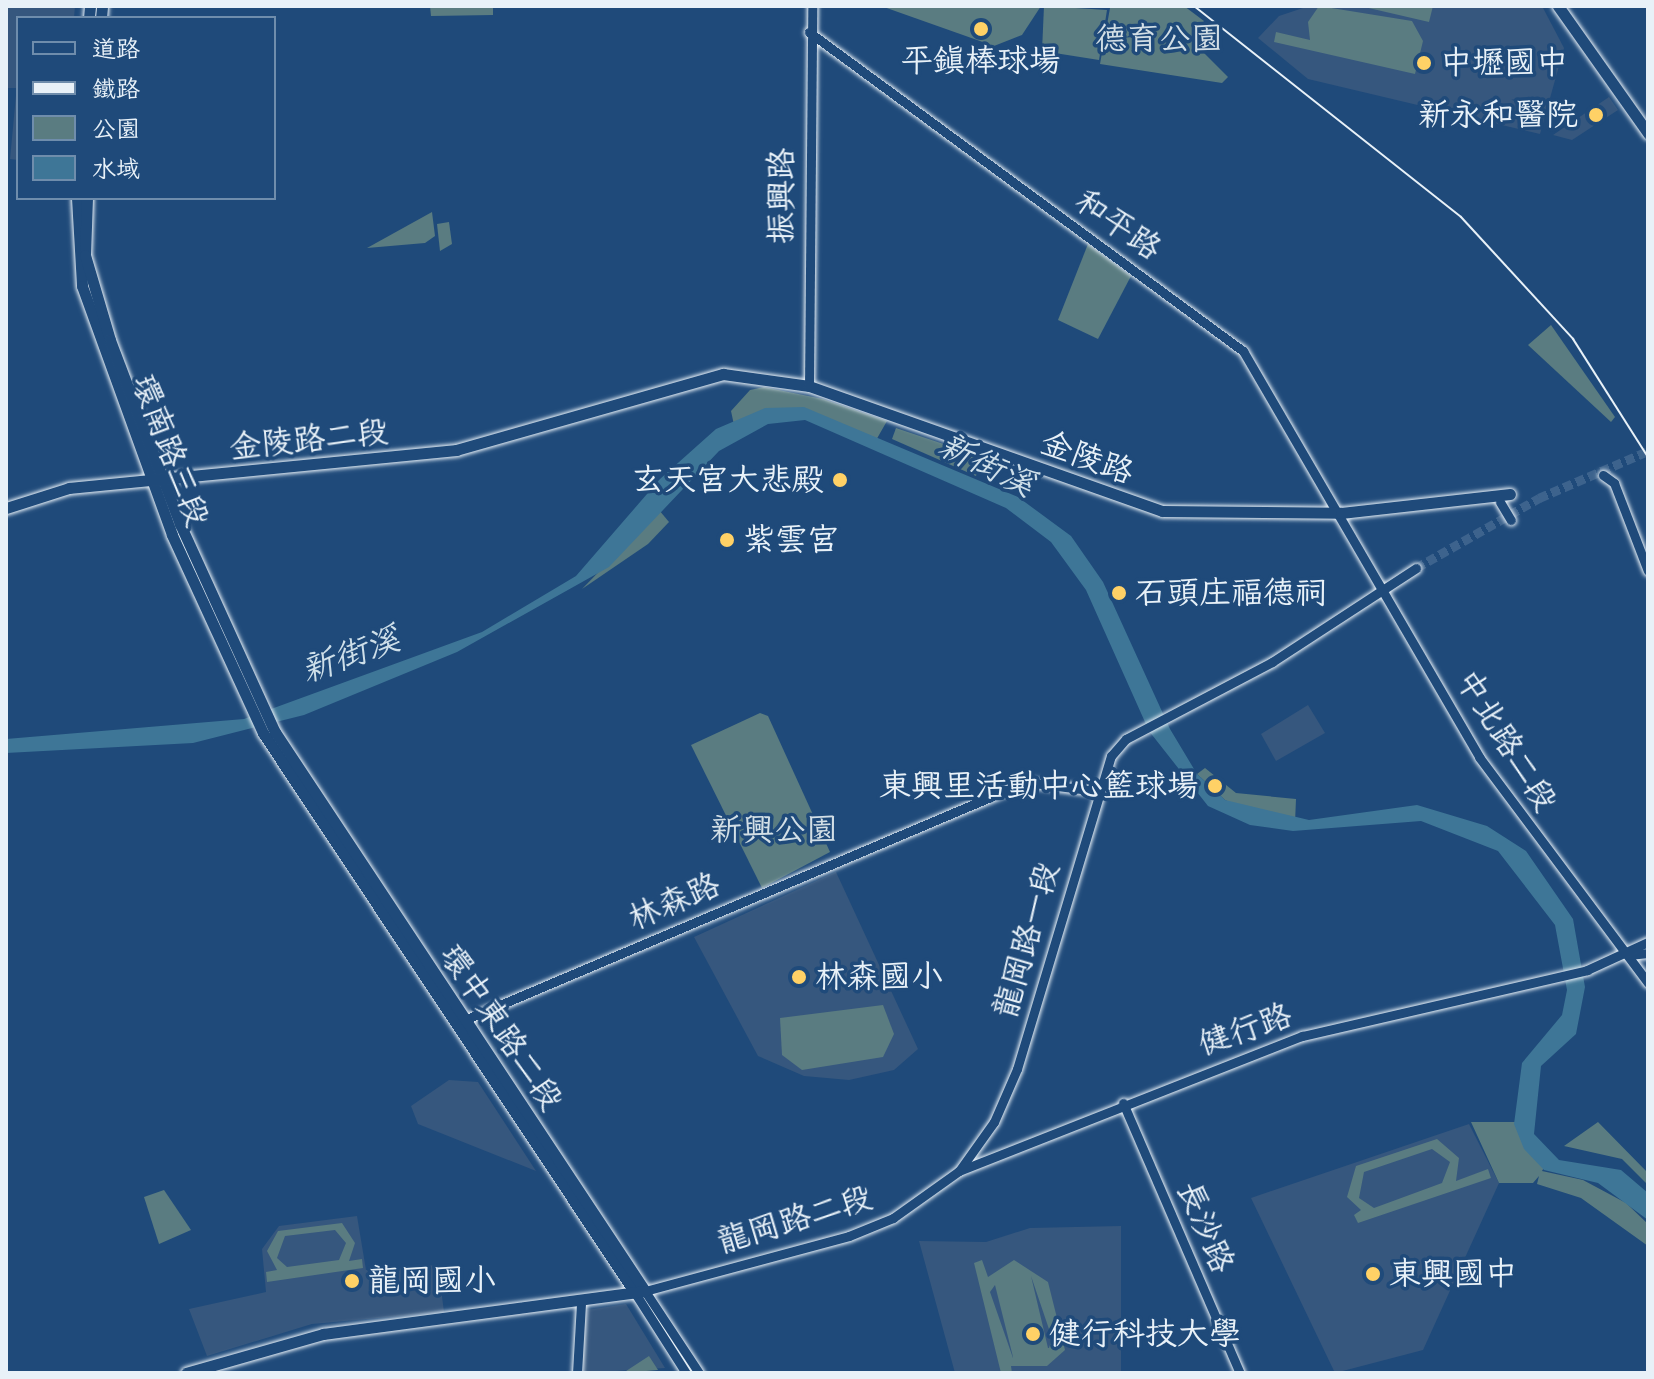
<!DOCTYPE html>
<html>
<head>
<meta charset="utf-8">
<style>
  body { margin:0 }
  #map { position:relative; width:1654px; height:1379px; overflow:hidden; background:#1f4a7a; font-family:Caveat,"LXGW WenKai TC",sans-serif }
  div>[style] { position:absolute }
  .built>* { inset:0; background:#36577e }
  .green>* { inset:0; background:#5a7c81 }
  .water>* { inset:0; background:#3e7697 }
  .minor-tunnel>* { height:9px; margin-top:-4.5px; transform-origin:0; background:repeating-linear-gradient(90deg,#3d638d 0 9px,transparent 0 13.5px) }
  .roads { filter:drop-shadow(0 0 2px #e8f1f8) drop-shadow(0 0 2px #e8f1f8) }
  .minor>* { height:9px; margin:-4.5px; padding:0 4.5px; transform-origin:4.5px; border-radius:4.5px; background:#1f4a7a }
  .major>* { height:11px; margin:-5.5px; padding:0 5.5px; transform-origin:5.5px; border-radius:5.5px; background:#1f4a7a }
  .rail>* { height:2px; margin:-1px; padding:0 1px; transform-origin:1px; border-radius:1px; background:#e8f1f8 }
  .dots>* { width:22px; height:22px; translate:-50% -50%; box-sizing:border-box; border:4px solid #1f4a7a; border-radius:50% }
  span { translate:-50% -50%; white-space:nowrap; text-align:center; line-height:1.15; -webkit-text-stroke:7px #1f4a7a; paint-order:stroke }
  .park-label { font-size:32px; color:#d3dfe6 }
  .poi-label { font-size:32px; color:#e8f1f8 }
  .left { translate:0 -50%; text-align:left }
  .right { translate:-100% -50%; text-align:right }
  .street-label { font-size:32px; color:#e8f1f8 }
  .water-label { font-size:34px; color:#cedfe9; font-style:italic }
  .frame { position:absolute; inset:0; border:8px solid #e8f1f8; pointer-events:none }
  .legend { position:absolute; left:16px; top:16px; width:260px; height:184px; box-sizing:border-box; background:#1f4a7a; border:2px solid #6f8dac; margin:0; padding:10px 14px; list-style:none; font-size:24px; color:#e8f1f8 }
  .legend li { display:flex; align-items:center; gap:16px; height:40px }
  .legend b { width:40px; border:2px solid #6f8dac }
</style>
</head>
<body>
<div id="map">
  <div class="built">
    <div style="clip-path:polygon(6px 6px,75px 6px,74px 18px,18px 18px,18px 88px,6px 88px)"></div>
    <div style="clip-path:polygon(1309px 6px,1542px 6px,1564px 48px,1540px 134px,1308px 79px,1258px 38px,1279px 16px)"></div>
    <div style="clip-path:polygon(16px 95px,18px 96px,18px 160px,10px 159px)"></div>
    <div style="clip-path:polygon(1609px 97px,1618px 110px,1572px 140px,1553px 135px)"></div>
    <div style="clip-path:polygon(1308px 705px,1325px 733px,1276px 761px,1261px 734px)"></div>
    <div style="clip-path:polygon(836px 872px,918px 1049px,894px 1070px,849px 1080px,804px 1076px,758px 1056px,694px 937px)"></div>
    <div style="clip-path:polygon(449px 1080px,478px 1082px,536px 1171px,418px 1124px,411px 1106px)"></div>
    <div style="clip-path:polygon(1469px 1124px,1499px 1183px,1423px 1350px,1335px 1373px,1251px 1198px)"></div>
    <div style="clip-path:polygon(357px 1216px,366px 1270px,438px 1265px,444px 1312px,312px 1324px,207px 1356px,189px 1309px,266px 1292px,262px 1249px,279px 1226px)"></div>
    <div style="clip-path:polygon(1121px 1226px,1121px 1373px,955px 1373px,919px 1241px,986px 1242px,1030px 1228px)"></div>
    <div style="clip-path:polygon(626px 1304px,665px 1368px,584px 1373px,580px 1311px)"></div>
  </div>
  <div class="green">
    <div style="clip-path:polygon(430px 6px,493px 6px,493px 15px,431px 16px)"></div>
    <div style="clip-path:polygon(881px 6px,1041px 6px,1022px 35px,994px 46px)"></div>
    <div style="clip-path:polygon(1044px 6px,1107px 10px,1099px 60px,1042px 51px)"></div>
    <div style="clip-path:polygon(1104px 6px,1184px 6px,1204px 21px,1192px 41px,1228px 77px,1222px 83px,1100px 64px,1110px 8px)"></div>
    <div style="clip-path:polygon(1319px 6px,1412px 21px,1423px 41px,1415px 74px,1274px 42px,1276px 32px,1310px 40px,1308px 22px)"></div>
    <div style="clip-path:polygon(1360px 6px,1433px 6px,1429px 22px)"></div>
    <div style="clip-path:polygon(432px 212px,435px 236px,425px 243px,367px 248px)"></div>
    <div style="clip-path:polygon(449px 222px,452px 244px,440px 251px,437px 224px)"></div>
    <div style="clip-path:polygon(1088px 244px,1131px 276px,1098px 339px,1058px 320px)"></div>
    <div style="clip-path:polygon(1551px 325px,1615px 417px,1611px 422px,1528px 345px)"></div>
    <div style="clip-path:polygon(764px 387px,823px 399px,887px 421px,875px 442px,821px 416px,734px 425px,731px 411px,750px 390px)"></div>
    <div style="clip-path:polygon(896px 428px,982px 457px,976px 476px,892px 439px)"></div>
    <div style="clip-path:polygon(659px 510px,669px 522px,648px 544px,582px 589px)"></div>
    <div style="clip-path:polygon(760px 713px,768px 716px,830px 852px,762px 888px,691px 745px)"></div>
    <div style="clip-path:polygon(1205px 768px,1236px 793px,1296px 799px,1295px 823px,1273px 822px,1225px 800px,1197px 774px)"></div>
    <div style="clip-path:polygon(883px 1005px,894px 1034px,883px 1057px,802px 1070px,782px 1055px,780px 1018px)"></div>
    <div style="clip-path:polygon(1471px 1122px,1520px 1122px,1546px 1164px,1542px 1171px,1583px 1180px,1626px 1203px,1648px 1224px,1648px 1246px,1581px 1198px,1537px 1184px,1539px 1176px,1533px 1183px,1499px 1183px)"></div>
    <div style="clip-path:polygon(1598px 1122px,1648px 1173px,1648px 1185px,1622px 1159px,1564px 1146px)"></div>
    <div style="clip-path:polygon(evenodd,1437px 1139px,1459px 1158px,1456px 1181px,1488px 1169px,1491px 1178px,1358px 1223px,1354px 1215px,1361px 1210px,1347px 1197px,1356px 1166px,1437px 1139px,1432px 1149px,1450px 1162px,1442px 1183px,1374px 1208px,1359px 1198px,1364px 1172px,1432px 1149px)"></div>
    <div style="clip-path:polygon(164px 1190px,191px 1230px,159px 1244px,144px 1197px)"></div>
    <div style="clip-path:polygon(evenodd,342px 1223px,355px 1243px,349px 1261px,362px 1259px,363px 1268px,267px 1282px,266px 1272px,277px 1270px,267px 1251px,278px 1231px,342px 1223px,335px 1230px,346px 1243px,339px 1260px,287px 1267px,277px 1258px,285px 1236px,335px 1230px)"></div>
    <div style="clip-path:polygon(evenodd,982px 1260px,988px 1277px,1014px 1260px,1048px 1282px,1065px 1350px,1047px 1366px,1011px 1366px,1012px 1373px,1001px 1373px,974px 1263px,982px 1260px,1031px 1276px,1052px 1338px,1049px 1348px,1048px 1348px,1031px 1276px,982px 1260px,995px 1285px,1013px 1357px,1013px 1358px,990px 1292px,995px 1285px)"></div>
    <div style="clip-path:polygon(649px 1356px,658px 1370px,623px 1373px)"></div>
  </div>
  <div class="water">
    <div style="clip-path:polygon(804px 407px,1018px 497px,1071px 536px,1103px 582px,1170px 729px,1197px 774px,1225px 800px,1309px 820px,1417px 805px,1487px 826px,1526px 851px,1573px 919px,1585px 987px,1576px 1034px,1541px 1066px,1534px 1134px,1559px 1160px,1621px 1170px,1648px 1193px,1648px 1220px,1598px 1183px,1544px 1170px,1524px 1149px,1514px 1124px,1522px 1063px,1562px 1015px,1567px 990px,1555px 925px,1498px 851px,1421px 821px,1293px 831px,1250px 825px,1208px 806px,1149px 731px,1086px 590px,1051px 542px,1006px 508px,805px 420px,768px 424px,719px 451px,609px 567px,457px 652px,304px 715px,193px 743px,6px 753px,6px 739px,244px 719px,482px 632px,576px 576px,660px 479px,716px 429px,765px 408px)"></div>
  </div>
  <div class="minor-tunnel">
    <div style="left:1416px;top:568px;width:142px;rotate:-29.6deg"></div>
    <div style="left:1539px;top:498px;width:119px;rotate:-23.3deg"></div>
  </div>
  <div class="roads">
    <div class="minor">
      <div style="left:809px;top:32px;width:539px;rotate:36.32deg"></div>
      <div style="left:1243px;top:351px;width:470px;rotate:59.8deg"></div>
      <div style="left:1479px;top:757px;width:282px;rotate:53.2deg"></div>
      <div style="left:809px;top:386px;width:380px;rotate:-89.5deg"></div>
      <div style="left:1603px;top:475px;width:14px;rotate:36deg"></div>
      <div style="left:1614px;top:483px;width:94px;rotate:68.9deg"></div>
      <div style="left:1500px;top:502px;width:21px;rotate:59deg"></div>
      <div style="left:1629px;top:955px;width:19px;rotate:-6deg"></div>
      <div style="left:462px;top:1021px;width:613px;rotate:-22.97deg"></div>
      <div style="left:1026px;top:782px;width:71px;rotate:7.3deg"></div>
      <div style="left:1123px;top:1103px;width:294px;rotate:66.6deg"></div>
      <div style="left:959px;top:1171px;width:60px;rotate:-54.5deg"></div>
      <div style="left:994px;top:1122px;width:58px;rotate:-66.5deg"></div>
      <div style="left:1017px;top:1069px;width:327px;rotate:-73.3deg"></div>
      <div style="left:1111px;top:756px;width:23px;rotate:-49deg"></div>
      <div style="left:1126px;top:739px;width:165px;rotate:-27.8deg"></div>
      <div style="left:1272px;top:662px;width:172px;rotate:-33.1deg"></div>
      <div style="left:635px;top:1293px;width:95px;rotate:57.5deg"></div>
      <div style="left:577px;top:1373px;width:69px;rotate:-86.7deg"></div>
      <div style="left:699px;top:1373px;width:98px;rotate:-123.4deg"></div>
      <div style="left:645px;top:1291px;width:211px;rotate:-15.1deg"></div>
      <div style="left:849px;top:1236px;width:48px;rotate:-22.2deg"></div>
      <div style="left:893px;top:1218px;width:81px;rotate:-35.5deg"></div>
      <div style="left:959px;top:1171px;width:369px;rotate:-21.5deg"></div>
      <div style="left:1302px;top:1036px;width:293px;rotate:-13deg"></div>
      <div style="left:1587px;top:970px;width:67px;rotate:-24.7deg"></div>
    </div>
    <div class="major">
      <div style="left:1558px;top:6px;width:156px;rotate:54.7deg"></div>
      <div style="left:89px;top:18px;width:12px;rotate:-85deg"></div>
      <div style="left:101px;top:18px;width:12px;rotate:-85deg"></div>
      <div style="left:77px;top:198px;width:88px;rotate:86.7deg"></div>
      <div style="left:82px;top:286px;width:265px;rotate:70.1deg"></div>
      <div style="left:172px;top:535px;width:218px;rotate:65.3deg"></div>
      <div style="left:263px;top:733px;width:672px;rotate:56.4deg"></div>
      <div style="left:87px;top:198px;width:57px;rotate:92deg"></div>
      <div style="left:85px;top:255px;width:89px;rotate:73.6deg"></div>
      <div style="left:110px;top:340px;width:197px;rotate:69.2deg"></div>
      <div style="left:180px;top:524px;width:229px;rotate:65.5deg"></div>
      <div style="left:275px;top:732px;width:670px;rotate:56.5deg"></div>
      <div style="left:645px;top:1291px;width:325px;rotate:172.4deg"></div>
      <div style="left:323px;top:1334px;width:142px;rotate:164.1deg"></div>
      <div style="left:6px;top:508px;width:66px;rotate:-17.6deg"></div>
      <div style="left:69px;top:488px;width:389px;rotate:-5.6deg"></div>
      <div style="left:456px;top:450px;width:278px;rotate:-15.9deg"></div>
      <div style="left:723px;top:374px;width:87px;rotate:7.9deg"></div>
      <div style="left:809px;top:386px;width:374px;rotate:19.5deg"></div>
      <div style="left:1162px;top:511px;width:179px;rotate:0.6deg"></div>
      <div style="left:1341px;top:513px;width:170px;rotate:-6.4deg"></div>
    </div>
  </div>
  <div class="rail">
    <div style="left:1194px;top:6px;width:340px;rotate:38.3deg"></div>
    <div style="left:1461px;top:217px;width:166px;rotate:47.4deg"></div>
    <div style="left:1573px;top:339px;width:140px;rotate:57.6deg"></div>
  </div>
  <div class="dots">
    <div style="left:981px;top:29px;background:#ffd166"></div>
    <div style="left:1424px;top:63px;background:#ffd166"></div>
    <div style="left:1596px;top:115px;background:#ffd166"></div>
    <div style="left:840px;top:480px;background:#ffd166"></div>
    <div style="left:727px;top:540px;background:#ffd166"></div>
    <div style="left:1119px;top:593px;background:#ffd166"></div>
    <div style="left:1215px;top:786px;background:#ffd166"></div>
    <div style="left:799px;top:977px;background:#ffd166"></div>
    <div style="left:1373px;top:1274px;background:#ffd166"></div>
    <div style="left:352px;top:1281px;background:#ffd166"></div>
    <div style="left:1033px;top:1334px;background:#ffd166"></div>
  </div>
  <div class="park-label">
    <span style="left:1159px;top:39px">德育公園</span>
    <span style="left:774px;top:830px">新興公園</span>
  </div>
  <div class="poi-label">
    <span style="left:981px;top:61px">平鎮棒球場</span>
    <span class="left" style="left:1440px;top:63px">中壢國中</span>
    <span class="right" style="left:1578px;top:115px">新永和醫院</span>
    <span class="right" style="left:824px;top:480px">玄天宮大悲殿</span>
    <span class="left" style="left:743px;top:540px">紫雲宮</span>
    <span class="left" style="left:1135px;top:593px">石頭庄福德祠</span>
    <span class="right" style="left:1199px;top:786px">東興里活動中心籃球場</span>
    <span class="left" style="left:815px;top:977px">林森國小</span>
    <span class="left" style="left:1389px;top:1274px">東興國中</span>
    <span class="left" style="left:368px;top:1281px">龍岡國小</span>
    <span class="left" style="left:1049px;top:1334px">健行科技大學</span>
  </div>
  <div class="street-label">
    <span style="left:782px;top:196px;rotate:-90deg">振興路</span>
    <span style="left:1118px;top:225px;rotate:35deg">和平路</span>
    <span style="left:309px;top:440px;rotate:-6deg">金陵路二段</span>
    <span style="left:170px;top:451px;rotate:69deg">環南路三段</span>
    <span style="left:1087px;top:458px;rotate:20deg">金陵路</span>
    <span style="left:1506px;top:741px;rotate:58deg">中北路二段</span>
    <span style="left:674px;top:902px;rotate:-23deg">林森路</span>
    <span style="left:1027px;top:940px;rotate:-74deg">龍岡路一段</span>
    <span style="left:501px;top:1028px;rotate:56deg">環中東路二段</span>
    <span style="left:1245px;top:1030px;rotate:-19deg">健行路</span>
    <span style="left:795px;top:1220px;rotate:-17deg">龍岡路二段</span>
    <span style="left:1205px;top:1227px;rotate:67deg">長沙路</span>
  </div>
  <div class="water-label">
    <span style="left:987px;top:464px;rotate:26deg">新街溪</span>
    <span style="left:350px;top:654px;rotate:-20deg">新街溪</span>
  </div>
  <div class="frame"></div>
  <ul class="legend">
  <li><b style="height:10px;background:#1f4a7a"></b>道路</li>
  <li><b style="height:10px;background:#e8f1f8"></b>鐵路</li>
  <li><b style="height:22px;background:#5a7c81"></b>公園</li>
  <li><b style="height:22px;background:#3e7697"></b>水域</li>
  </ul>
</div>
</body>
</html>
